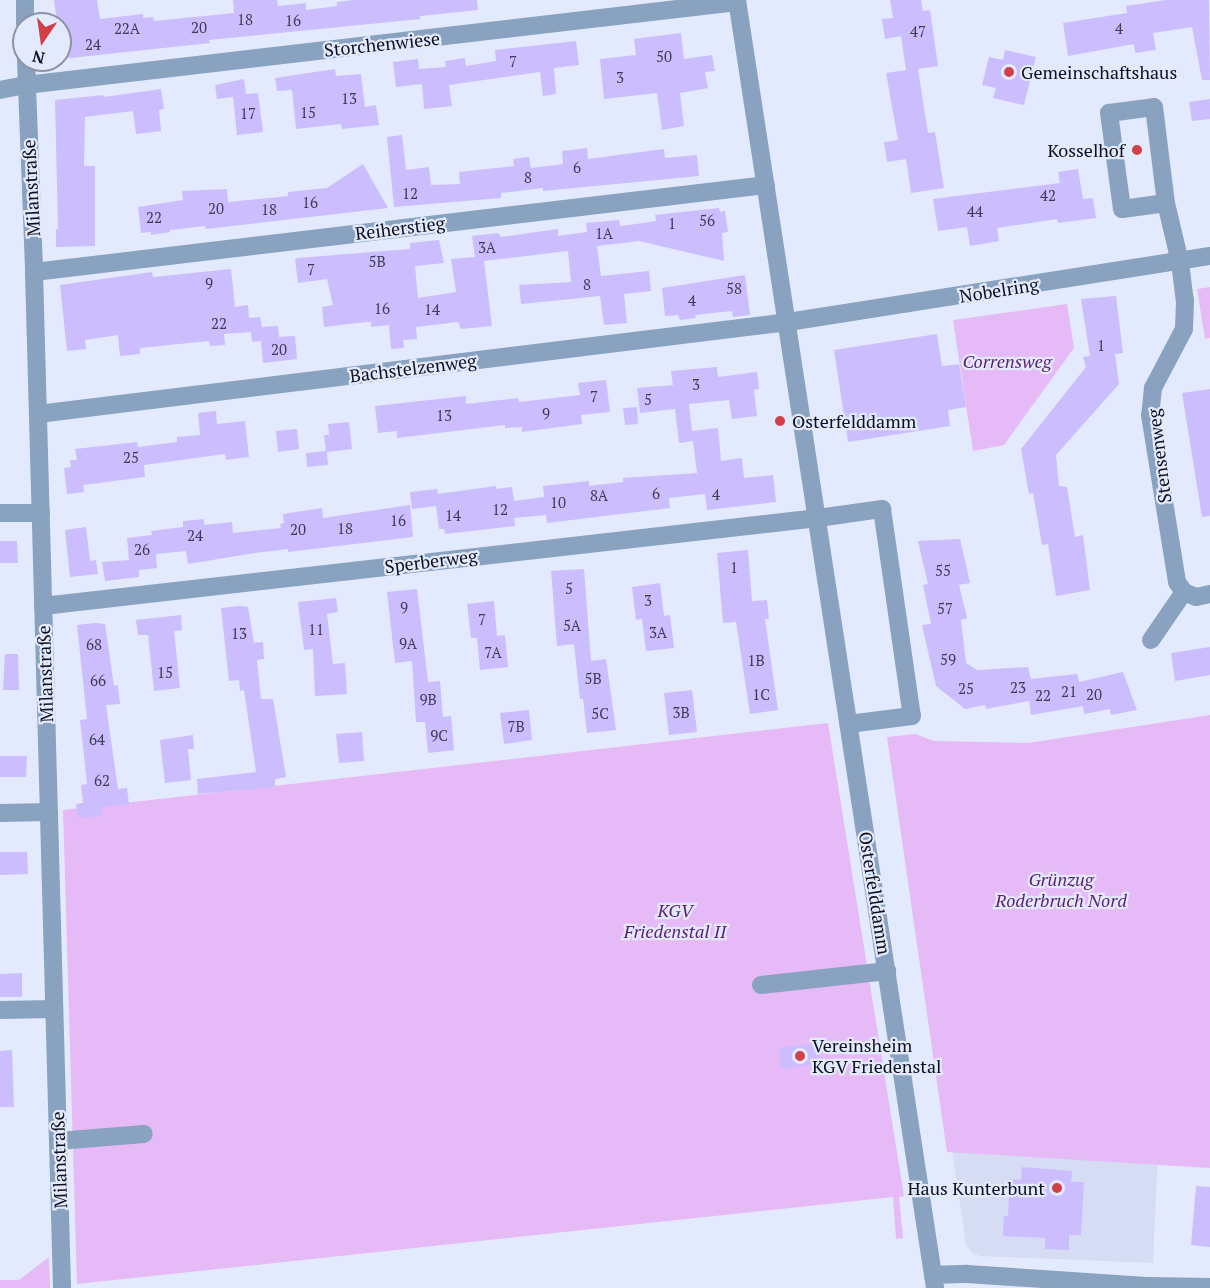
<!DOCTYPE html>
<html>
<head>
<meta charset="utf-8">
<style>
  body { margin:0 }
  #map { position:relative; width:1210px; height:1288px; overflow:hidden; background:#e4eafd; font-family:"PT Serif",serif }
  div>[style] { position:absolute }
  .built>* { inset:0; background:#d5dcf4 }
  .green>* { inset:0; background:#e6baf7 }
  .building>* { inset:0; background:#cbbdfe }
  .minor>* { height:18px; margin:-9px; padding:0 9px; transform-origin:9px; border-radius:9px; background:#88a2bf }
  .dots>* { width:16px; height:16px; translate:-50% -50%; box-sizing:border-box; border:3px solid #e4eafd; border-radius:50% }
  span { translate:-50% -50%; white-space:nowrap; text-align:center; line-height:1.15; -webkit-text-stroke:4.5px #e4eafd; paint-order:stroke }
  .number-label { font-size:15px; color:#3d3b54 }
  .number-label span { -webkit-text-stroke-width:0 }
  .street-label { font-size:18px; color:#0e101b }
  .poi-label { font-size:18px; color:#0e101b }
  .left { translate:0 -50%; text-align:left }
  .right { translate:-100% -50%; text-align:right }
  .park-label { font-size:18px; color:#5d1e72; font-style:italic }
  .north { position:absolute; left:12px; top:12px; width:60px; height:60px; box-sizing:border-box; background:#e4eafd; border:2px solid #8e93a3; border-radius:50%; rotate:193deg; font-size:16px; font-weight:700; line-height:24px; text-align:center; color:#0e101b }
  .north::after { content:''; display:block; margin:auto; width:21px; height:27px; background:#cf4048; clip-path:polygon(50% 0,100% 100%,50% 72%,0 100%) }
</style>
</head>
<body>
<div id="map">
  <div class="built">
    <div style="clip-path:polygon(1159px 1129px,1153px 1263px,980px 1256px,972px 1253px,966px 1245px,949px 1130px)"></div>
  </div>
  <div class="green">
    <div style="clip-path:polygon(1210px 287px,1210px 338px,1205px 339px,1197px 289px)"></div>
    <div style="clip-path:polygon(1067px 304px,1074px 348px,1004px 445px,973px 451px,953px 320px)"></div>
    <div style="clip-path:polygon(1210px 715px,1210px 1168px,947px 1152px,887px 737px,915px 734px,934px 741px,1028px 743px)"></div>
    <div style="clip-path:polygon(828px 723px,904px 1196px,899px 1197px,903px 1238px,896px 1239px,893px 1197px,77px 1284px,63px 810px)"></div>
    <div style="clip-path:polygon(49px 1257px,50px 1288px,0 1288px,0 1280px,19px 1280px)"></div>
  </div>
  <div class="building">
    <div style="clip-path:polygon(54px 0,97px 0,100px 19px,143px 14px,143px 18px,153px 17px,154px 21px,234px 13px,233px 0,277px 0,278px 6px,306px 3px,306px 10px,337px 6px,337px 2px,353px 0,477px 0,478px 10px,420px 16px,420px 19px,209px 40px,210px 43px,61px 59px,60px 22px,57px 22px)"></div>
    <div style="clip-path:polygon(890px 0,921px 0,923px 11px,930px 10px,938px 66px,918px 69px,928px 133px,935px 132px,944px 188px,911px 193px,906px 159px,887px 162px,884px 142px,898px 140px,886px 73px,906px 70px,901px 36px,885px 39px,882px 19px,893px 18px)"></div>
    <div style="clip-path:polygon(1166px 0,1209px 0,1210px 80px,1202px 80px,1192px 27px,1153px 33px,1156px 50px,1135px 53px,1134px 44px,1068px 56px,1063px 23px,1127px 13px,1126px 6px)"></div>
    <div style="clip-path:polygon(681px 33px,684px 59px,712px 55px,715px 71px,705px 72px,708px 88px,680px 93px,684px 126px,662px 130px,657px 93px,604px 99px,600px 59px,636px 55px,634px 39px)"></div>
    <div style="clip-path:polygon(576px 41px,579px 65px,554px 68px,556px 94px,543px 96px,540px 72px,449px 85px,452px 106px,424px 109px,422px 84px,396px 87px,393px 62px,418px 59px,419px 69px,446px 67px,445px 61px,465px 58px,466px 66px,496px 61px,495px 50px)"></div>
    <div style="clip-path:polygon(1005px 50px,1036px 57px,1024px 105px,993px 98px,996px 88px,982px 85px,989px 57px,1003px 60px)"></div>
    <div style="clip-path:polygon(335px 69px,336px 76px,361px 74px,365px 107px,376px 105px,379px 125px,342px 129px,341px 124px,296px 129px,292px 90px,277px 91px,275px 78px)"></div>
    <div style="clip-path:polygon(244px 79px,246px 94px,258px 93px,263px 132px,237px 135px,233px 97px,217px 99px,215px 85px)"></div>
    <div style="clip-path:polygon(161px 89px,164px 109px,159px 110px,161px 131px,136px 134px,133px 111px,85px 117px,84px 166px,95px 166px,95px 246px,56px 247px,56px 229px,58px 229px,55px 100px,103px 95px,104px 97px)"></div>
    <div style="clip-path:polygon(1210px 99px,1210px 119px,1192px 121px,1189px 102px)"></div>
    <div style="clip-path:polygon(402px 135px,406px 170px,429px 167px,431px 185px,460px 184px,459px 172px,514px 166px,513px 159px,529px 157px,531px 168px,563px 164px,562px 151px,587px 148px,588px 159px,664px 149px,665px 158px,697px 155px,699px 176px,543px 191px,543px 188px,501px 193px,501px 198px,394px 207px,387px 137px)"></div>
    <div style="clip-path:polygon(363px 164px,388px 208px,206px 229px,205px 226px,170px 230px,170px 232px,151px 235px,151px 232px,141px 233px,138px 207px,183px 200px,182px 191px,227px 189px,228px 202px,288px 196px,288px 192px,327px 188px)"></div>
    <div style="clip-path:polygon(1078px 169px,1083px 199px,1093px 198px,1096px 218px,1058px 223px,1057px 219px,997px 228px,999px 241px,970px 246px,967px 227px,938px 231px,933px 199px,1060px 183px,1058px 172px)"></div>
    <div style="clip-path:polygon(719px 208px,720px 212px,725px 211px,728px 232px,722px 233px,724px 261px,639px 241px,597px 246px,601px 276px,649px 271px,651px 291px,624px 294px,627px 323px,604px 325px,600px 296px,521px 304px,519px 285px,571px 282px,568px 251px,484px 261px,492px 326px,461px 329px,458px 322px,416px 327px,417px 339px,403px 340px,404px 348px,391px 349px,389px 325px,371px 327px,371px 322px,366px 322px,324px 327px,322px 307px,333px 305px,327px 279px,298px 283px,295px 259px,298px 258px,410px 249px,410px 243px,439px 240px,444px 263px,415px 266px,418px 298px,456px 292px,451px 259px,475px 257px,472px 236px,498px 233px,501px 237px,558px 229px,558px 236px,587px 232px,586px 223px,619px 220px,620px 226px,636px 224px,656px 221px,655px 215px)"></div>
    <div style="clip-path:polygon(231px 269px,235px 307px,248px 305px,249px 318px,260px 317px,262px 327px,278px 326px,279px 337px,295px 336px,297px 359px,263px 363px,261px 341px,252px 342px,251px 332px,224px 334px,225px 345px,210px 346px,209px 341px,140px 348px,140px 354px,120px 356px,118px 335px,85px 340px,86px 349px,67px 351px,60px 285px,152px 272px,153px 277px)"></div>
    <div style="clip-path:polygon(745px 275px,750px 315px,733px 317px,732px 311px,695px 315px,696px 318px,680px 320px,678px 315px,665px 316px,662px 288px)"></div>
    <div style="clip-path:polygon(1116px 296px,1123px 353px,1115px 354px,1119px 384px,1056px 455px,1059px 486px,1067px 487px,1075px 537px,1083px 535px,1090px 590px,1056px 596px,1048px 544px,1042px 545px,1033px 493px,1029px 494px,1021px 449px,1086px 367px,1083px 357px,1090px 356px,1081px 299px)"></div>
    <div style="clip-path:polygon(937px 334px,942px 366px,959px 364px,966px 407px,948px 410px,950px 426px,848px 442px,834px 350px)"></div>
    <div style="clip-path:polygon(717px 367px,718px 377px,757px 372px,759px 389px,754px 390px,757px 416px,732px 419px,729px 400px,689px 404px,692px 431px,718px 428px,721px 461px,742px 458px,744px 478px,773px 475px,776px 502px,707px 510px,705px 494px,669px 498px,670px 508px,547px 523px,546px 515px,514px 518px,515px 526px,445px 534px,444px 529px,439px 529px,436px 506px,412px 509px,410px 492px,437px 489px,438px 494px,496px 486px,496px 489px,512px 487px,514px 501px,544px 497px,543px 486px,589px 481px,589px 486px,623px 482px,623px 478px,697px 473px,693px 441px,679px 443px,675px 409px,640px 413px,637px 388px,673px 385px,671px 371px)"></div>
    <div style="clip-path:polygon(606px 380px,610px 412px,581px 415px,582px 424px,522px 432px,522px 427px,505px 428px,505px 425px,397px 438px,397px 431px,378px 433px,375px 406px,466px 396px,466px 404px,518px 398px,519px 402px,580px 395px,578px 383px)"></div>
    <div style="clip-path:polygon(1210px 389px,1210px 516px,1202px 517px,1182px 393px)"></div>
    <div style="clip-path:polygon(637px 407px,638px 424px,625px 425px,623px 408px)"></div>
    <div style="clip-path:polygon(216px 411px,217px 424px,245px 421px,249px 457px,226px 460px,225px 454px,144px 465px,145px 477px,83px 485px,84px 492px,67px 494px,64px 468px,71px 467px,70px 460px,77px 460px,75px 449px,137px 442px,138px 447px,177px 442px,177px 437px,200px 435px,198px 413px)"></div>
    <div style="clip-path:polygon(349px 422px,352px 449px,327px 452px,328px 465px,307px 467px,306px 453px,326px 451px,324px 435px,329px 435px,328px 424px)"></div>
    <div style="clip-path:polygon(297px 429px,299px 449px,278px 452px,276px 431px)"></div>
    <div style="clip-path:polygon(410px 505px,413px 537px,288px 552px,288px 549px,255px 553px,188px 564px,186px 551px,156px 554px,157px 568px,139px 570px,139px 577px,105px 581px,102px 562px,129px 560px,127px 538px,152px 535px,151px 531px,183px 527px,183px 521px,204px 519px,204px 525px,232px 522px,233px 533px,281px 528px,280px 524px,284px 523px,283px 514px,322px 508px,323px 518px)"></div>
    <div style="clip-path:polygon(86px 527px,90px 561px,96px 560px,98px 574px,70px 577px,65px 530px)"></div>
    <div style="clip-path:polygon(960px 539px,970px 583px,959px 585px,967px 618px,961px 620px,966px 663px,977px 670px,1028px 667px,1031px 679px,1077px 674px,1079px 682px,1123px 672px,1137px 710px,1111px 715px,1110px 709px,1084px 714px,1083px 706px,1031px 715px,1029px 701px,986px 709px,985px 705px,965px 709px,936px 686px,922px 625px,931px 624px,923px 585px,928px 584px,918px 541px)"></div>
    <div style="clip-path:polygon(0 541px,17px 541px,18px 563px,0 563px)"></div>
    <div style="clip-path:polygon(748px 550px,752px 601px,767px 600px,769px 619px,765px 619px,778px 710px,750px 714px,736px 622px,723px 623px,717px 553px)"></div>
    <div style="clip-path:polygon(584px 569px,591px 661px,606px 659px,616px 730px,587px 733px,583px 699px,580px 699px,574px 644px,557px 646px,551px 571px)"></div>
    <div style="clip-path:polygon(660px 583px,664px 616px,670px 615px,674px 648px,646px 651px,642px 619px,636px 620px,632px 587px)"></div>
    <div style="clip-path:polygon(417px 589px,428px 682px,440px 681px,443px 717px,451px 716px,454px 750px,428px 753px,425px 722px,416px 722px,412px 661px,395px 663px,387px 592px)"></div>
    <div style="clip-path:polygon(336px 598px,338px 612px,327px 614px,333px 664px,345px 663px,347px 694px,315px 696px,313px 649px,304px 650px,298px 602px)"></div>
    <div style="clip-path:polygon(494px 601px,497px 636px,505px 635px,508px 667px,480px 670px,477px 638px,471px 638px,467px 604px)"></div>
    <div style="clip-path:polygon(239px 606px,248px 607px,254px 643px,263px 642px,264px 659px,257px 660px,261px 699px,273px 699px,286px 777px,275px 779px,275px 787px,198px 794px,197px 779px,256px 772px,244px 690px,240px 691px,239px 680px,229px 681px,221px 608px)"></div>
    <div style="clip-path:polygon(181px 615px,182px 630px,174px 631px,180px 688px,154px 691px,148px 635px,138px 635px,136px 620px)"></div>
    <div style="clip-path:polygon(95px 623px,105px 624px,114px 686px,118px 685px,120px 704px,106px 705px,118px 789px,127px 788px,129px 804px,101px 807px,102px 816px,78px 818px,76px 804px,83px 803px,81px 785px,87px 784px,80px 720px,87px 719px,77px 625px)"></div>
    <div style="clip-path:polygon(1210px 647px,1210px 675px,1175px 681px,1171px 653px)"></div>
    <div style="clip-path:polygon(5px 654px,18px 654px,19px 690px,3px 690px)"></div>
    <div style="clip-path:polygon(692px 690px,697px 732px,669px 735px,664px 693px)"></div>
    <div style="clip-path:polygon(529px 710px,532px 740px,504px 744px,500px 713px)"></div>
    <div style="clip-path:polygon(362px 732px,364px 761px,339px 763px,336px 734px)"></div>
    <div style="clip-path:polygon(193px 735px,194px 749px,188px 749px,191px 780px,165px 783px,160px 740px)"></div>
    <div style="clip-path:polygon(0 756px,27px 756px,26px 777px,0 777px)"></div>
    <div style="clip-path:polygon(0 852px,27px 852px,28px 874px,0 875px)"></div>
    <div style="clip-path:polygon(22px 973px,22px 997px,0 997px,0 974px)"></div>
    <div style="clip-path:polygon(819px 1043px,821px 1064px,781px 1069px,779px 1048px)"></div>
    <div style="clip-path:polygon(12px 1050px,14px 1107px,0 1107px,0 1051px)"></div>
    <div style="clip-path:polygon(1022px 1167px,1072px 1171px,1071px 1182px,1084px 1182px,1081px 1235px,1069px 1235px,1069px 1250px,1045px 1249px,1045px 1238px,1003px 1236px,1004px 1216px,1008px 1216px,1010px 1179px,1021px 1180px)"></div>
    <div style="clip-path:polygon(1196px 1186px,1210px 1187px,1210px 1247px,1191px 1245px)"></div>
  </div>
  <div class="minor">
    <div style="left:25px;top:0;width:24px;rotate:90deg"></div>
    <div style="left:737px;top:0;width:1303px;rotate:81.26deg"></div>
    <div style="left:26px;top:60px;width:212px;rotate:87.8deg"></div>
    <div style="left:34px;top:272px;width:1016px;rotate:88.42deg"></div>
    <div style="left:0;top:90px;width:26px;rotate:-11deg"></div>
    <div style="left:26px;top:85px;width:716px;rotate:-6.66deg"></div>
    <div style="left:1166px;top:203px;width:44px;rotate:172.2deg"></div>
    <div style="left:1122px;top:209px;width:97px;rotate:-97.7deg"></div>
    <div style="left:1109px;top:113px;width:45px;rotate:-7.6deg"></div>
    <div style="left:1154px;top:107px;width:97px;rotate:82.9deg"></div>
    <div style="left:1166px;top:203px;width:61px;rotate:76.7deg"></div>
    <div style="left:1180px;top:262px;width:38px;rotate:83deg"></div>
    <div style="left:1185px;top:300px;width:29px;rotate:92deg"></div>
    <div style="left:1184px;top:329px;width:67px;rotate:117.7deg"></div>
    <div style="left:1153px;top:388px;width:27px;rotate:96deg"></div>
    <div style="left:1150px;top:415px;width:169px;rotate:80.8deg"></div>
    <div style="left:1177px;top:582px;width:12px;rotate:55deg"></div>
    <div style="left:1184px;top:592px;width:13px;rotate:23deg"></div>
    <div style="left:1196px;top:597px;width:14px;rotate:-12deg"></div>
    <div style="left:34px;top:272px;width:737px;rotate:-6.78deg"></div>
    <div style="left:38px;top:414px;width:756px;rotate:-6.99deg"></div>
    <div style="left:788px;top:322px;width:427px;rotate:-8.9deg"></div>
    <div style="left:0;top:513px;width:41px"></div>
    <div style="left:43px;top:606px;width:780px;rotate:-6.48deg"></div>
    <div style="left:818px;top:518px;width:65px;rotate:-8deg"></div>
    <div style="left:882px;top:509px;width:209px;rotate:81.8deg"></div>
    <div style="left:912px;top:716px;width:64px;rotate:172.8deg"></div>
    <div style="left:1151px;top:640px;width:58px;rotate:-55.5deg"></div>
    <div style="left:0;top:813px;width:49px;rotate:-1.2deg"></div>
    <div style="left:761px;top:985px;width:127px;rotate:-6.3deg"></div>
    <div style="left:0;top:1010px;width:54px;rotate:-1.1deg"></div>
    <div style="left:58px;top:1141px;width:86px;rotate:-4.7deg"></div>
    <div style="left:933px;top:1275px;width:34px;rotate:-2deg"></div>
    <div style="left:967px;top:1274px;width:179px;rotate:3.8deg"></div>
    <div style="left:1146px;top:1286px;width:64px;rotate:0.9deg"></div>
  </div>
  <div class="dots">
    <div style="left:1009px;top:72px;background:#cf4048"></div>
    <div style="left:1137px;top:150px;background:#cf4048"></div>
    <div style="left:780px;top:421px;background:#cf4048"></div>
    <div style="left:800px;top:1056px;background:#cf4048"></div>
    <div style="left:1057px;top:1188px;background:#cf4048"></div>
  </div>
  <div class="number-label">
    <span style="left:245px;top:20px">18</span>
    <span style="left:293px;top:21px">16</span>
    <span style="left:199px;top:28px">20</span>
    <span style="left:127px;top:29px">22A</span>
    <span style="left:1119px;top:29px">4</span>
    <span style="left:918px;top:32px">47</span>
    <span style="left:93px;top:45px">24</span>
    <span style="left:664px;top:57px">50</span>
    <span style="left:513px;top:62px">7</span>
    <span style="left:620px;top:78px">3</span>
    <span style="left:349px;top:99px">13</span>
    <span style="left:308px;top:113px">15</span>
    <span style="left:248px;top:114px">17</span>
    <span style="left:577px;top:168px">6</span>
    <span style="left:528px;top:178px">8</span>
    <span style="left:410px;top:194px">12</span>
    <span style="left:1048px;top:196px">42</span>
    <span style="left:310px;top:203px">16</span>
    <span style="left:216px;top:209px">20</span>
    <span style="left:269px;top:210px">18</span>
    <span style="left:975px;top:212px">44</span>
    <span style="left:154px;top:218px">22</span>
    <span style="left:707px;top:221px">56</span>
    <span style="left:672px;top:224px">1</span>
    <span style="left:604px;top:234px">1A</span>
    <span style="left:487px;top:248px">3A</span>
    <span style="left:377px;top:262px">5B</span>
    <span style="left:311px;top:270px">7</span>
    <span style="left:209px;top:284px">9</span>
    <span style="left:587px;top:285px">8</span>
    <span style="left:734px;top:289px">58</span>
    <span style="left:692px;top:301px">4</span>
    <span style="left:382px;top:309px">16</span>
    <span style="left:432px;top:310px">14</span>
    <span style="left:219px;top:324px">22</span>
    <span style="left:1101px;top:346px">1</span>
    <span style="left:279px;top:350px">20</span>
    <span style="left:696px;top:385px">3</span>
    <span style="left:594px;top:397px">7</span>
    <span style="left:648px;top:400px">5</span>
    <span style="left:546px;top:414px">9</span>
    <span style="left:444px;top:416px">13</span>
    <span style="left:131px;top:458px">25</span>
    <span style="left:656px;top:494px">6</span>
    <span style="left:716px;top:495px">4</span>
    <span style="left:599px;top:496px">8A</span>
    <span style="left:558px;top:503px">10</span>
    <span style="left:500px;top:510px">12</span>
    <span style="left:453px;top:516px">14</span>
    <span style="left:398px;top:521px">16</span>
    <span style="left:345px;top:529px">18</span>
    <span style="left:298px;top:530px">20</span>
    <span style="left:195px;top:536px">24</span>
    <span style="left:142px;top:550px">26</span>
    <span style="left:734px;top:568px">1</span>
    <span style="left:943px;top:571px">55</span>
    <span style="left:569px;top:589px">5</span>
    <span style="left:648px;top:601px">3</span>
    <span style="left:404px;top:608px">9</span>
    <span style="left:945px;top:609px">57</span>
    <span style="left:482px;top:620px">7</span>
    <span style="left:572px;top:626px">5A</span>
    <span style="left:316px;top:630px">11</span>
    <span style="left:658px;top:633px">3A</span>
    <span style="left:239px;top:634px">13</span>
    <span style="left:408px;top:644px">9A</span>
    <span style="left:94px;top:645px">68</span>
    <span style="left:493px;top:653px">7A</span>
    <span style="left:948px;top:660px">59</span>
    <span style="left:756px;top:661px">1B</span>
    <span style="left:165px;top:673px">15</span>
    <span style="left:593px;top:679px">5B</span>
    <span style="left:98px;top:681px">66</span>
    <span style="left:1018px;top:688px">23</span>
    <span style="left:966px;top:689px">25</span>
    <span style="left:1069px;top:692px">21</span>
    <span style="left:761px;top:695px">1C</span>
    <span style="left:1094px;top:695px">20</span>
    <span style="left:1043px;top:696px">22</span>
    <span style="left:428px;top:700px">9B</span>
    <span style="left:681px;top:713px">3B</span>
    <span style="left:600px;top:714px">5C</span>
    <span style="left:516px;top:727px">7B</span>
    <span style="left:439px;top:736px">9C</span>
    <span style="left:97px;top:740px">64</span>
    <span style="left:102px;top:781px">62</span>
  </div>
  <div class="street-label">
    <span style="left:382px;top:44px;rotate:-6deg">Storchenwiese</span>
    <span style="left:31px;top:188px;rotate:-93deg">Milanstraße</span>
    <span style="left:400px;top:228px;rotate:-7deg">Reiherstieg</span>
    <span style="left:999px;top:290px;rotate:-9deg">Nobelring</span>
    <span style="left:413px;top:368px;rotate:-7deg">Bachstelzenweg</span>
    <span style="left:1159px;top:456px;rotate:-97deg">Stensenweg</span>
    <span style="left:431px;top:561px;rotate:-7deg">Sperberweg</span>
    <span style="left:45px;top:674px;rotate:-92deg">Milanstraße</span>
    <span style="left:875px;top:893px;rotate:81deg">Osterfelddamm</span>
    <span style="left:59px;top:1160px;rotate:-92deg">Milanstraße</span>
  </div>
  <div class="poi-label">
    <span class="left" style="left:1021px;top:72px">Gemeinschaftshaus</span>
    <span class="right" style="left:1125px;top:150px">Kosselhof</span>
    <span class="left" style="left:792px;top:421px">Osterfelddamm</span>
    <span class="left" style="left:812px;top:1056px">Vereinsheim<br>KGV Friedenstal</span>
    <span class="right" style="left:1045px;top:1188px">Haus Kunterbunt</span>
  </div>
  <div class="park-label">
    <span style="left:1007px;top:361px">Corrensweg</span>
    <span style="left:1061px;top:890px">Grünzug<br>Roderbruch Nord</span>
    <span style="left:675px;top:921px">KGV<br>Friedenstal II</span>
  </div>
  <div class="north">N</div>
</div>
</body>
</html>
